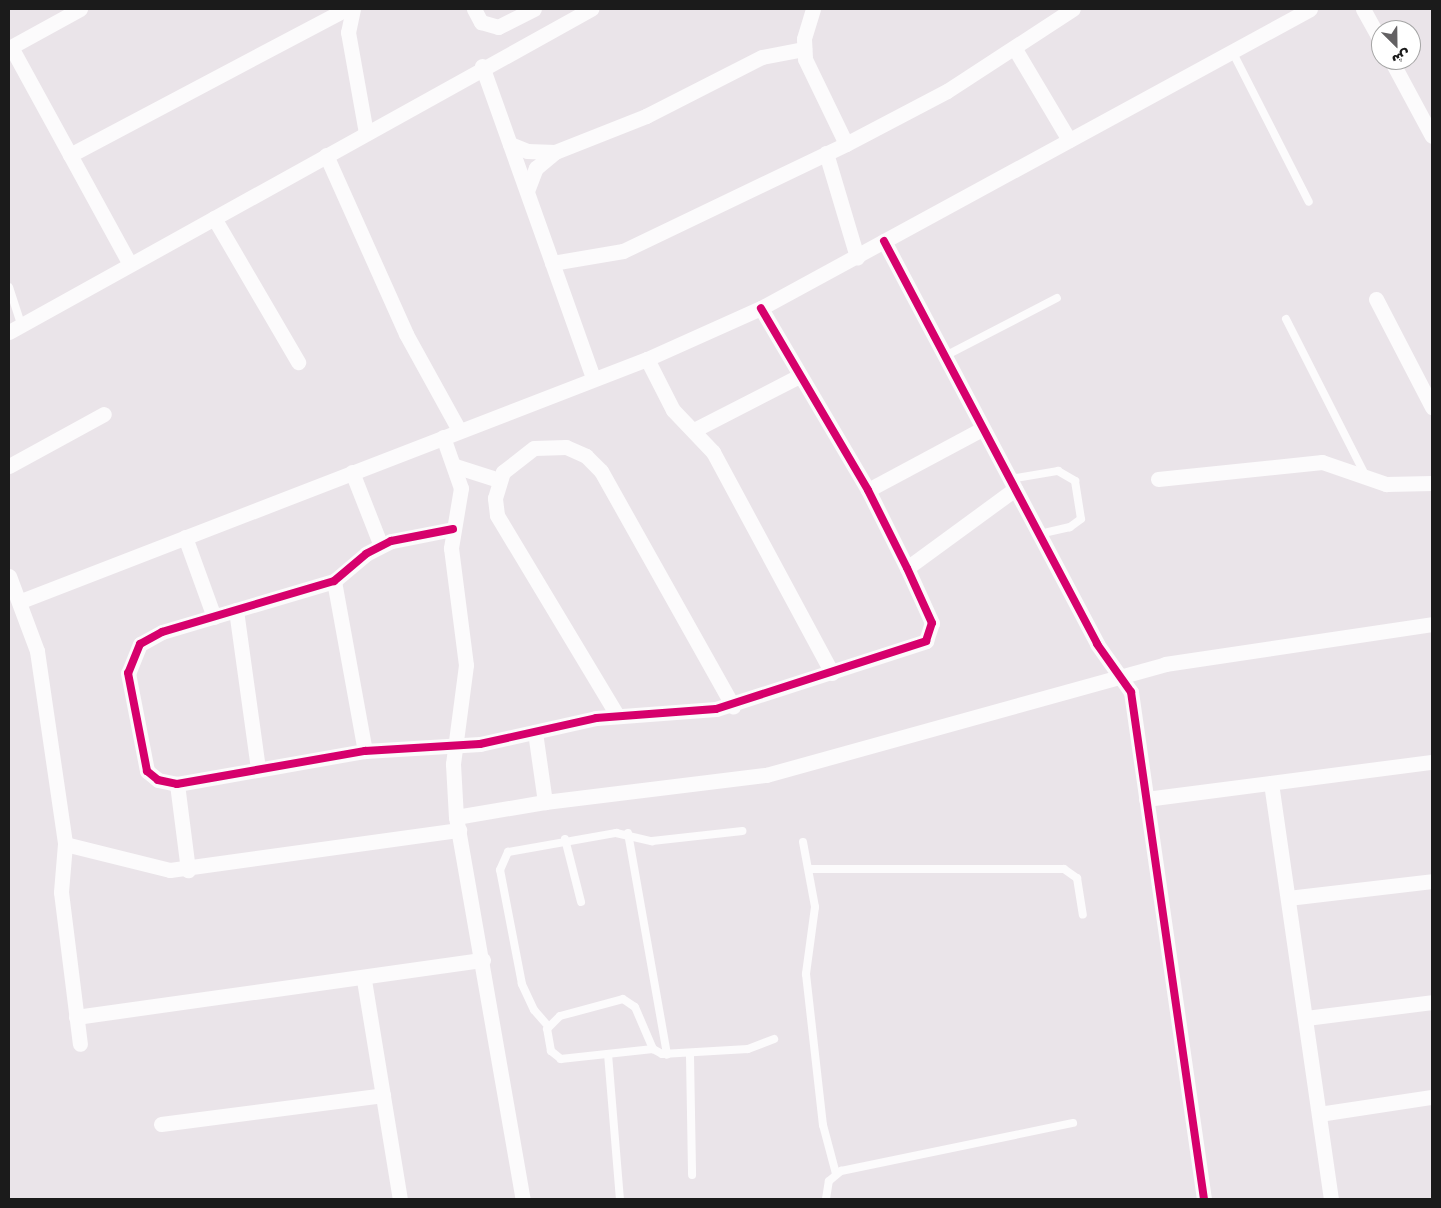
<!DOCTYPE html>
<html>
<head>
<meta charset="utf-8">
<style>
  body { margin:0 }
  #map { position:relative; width:1441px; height:1208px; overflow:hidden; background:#eae4e9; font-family:"DejaVu Sans","Noto Sans Arabic",sans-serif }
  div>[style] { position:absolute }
  .service>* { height:8px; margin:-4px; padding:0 4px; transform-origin:4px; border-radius:4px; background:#fcfbfc }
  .minor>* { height:15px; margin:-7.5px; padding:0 7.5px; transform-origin:7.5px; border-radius:7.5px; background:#fcfbfc }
  .cycleway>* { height:8px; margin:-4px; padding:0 4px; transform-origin:4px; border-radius:4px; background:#d6006c }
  span { translate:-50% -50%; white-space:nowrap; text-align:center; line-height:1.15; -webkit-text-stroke:4.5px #fff; paint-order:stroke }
  .frame { position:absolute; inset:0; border:10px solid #1b1b1b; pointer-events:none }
  .north { position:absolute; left:1371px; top:20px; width:50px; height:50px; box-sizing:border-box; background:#fff; border:1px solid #a4a4a4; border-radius:50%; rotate:157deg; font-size:14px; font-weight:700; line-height:20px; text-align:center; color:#1b1b1b }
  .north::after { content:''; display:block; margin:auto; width:18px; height:22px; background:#636163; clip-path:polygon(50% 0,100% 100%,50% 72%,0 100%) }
</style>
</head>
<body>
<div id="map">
  <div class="service">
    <div style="left:1232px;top:51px;width:169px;rotate:63deg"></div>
    <div style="left:9px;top:287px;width:40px;rotate:72deg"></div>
    <div style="left:1286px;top:319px;width:175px;rotate:63.1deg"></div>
    <div style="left:945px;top:356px;width:126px;rotate:-27.4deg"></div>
    <div style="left:1010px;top:479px;width:49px;rotate:-9.5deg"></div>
    <div style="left:1058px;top:471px;width:20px;rotate:30deg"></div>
    <div style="left:1075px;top:481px;width:38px;rotate:81deg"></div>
    <div style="left:1081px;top:519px;width:14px;rotate:144deg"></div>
    <div style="left:1070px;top:527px;width:32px;rotate:167deg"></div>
    <div style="left:628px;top:833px;width:225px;rotate:80deg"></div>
    <div style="left:565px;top:839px;width:65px;rotate:75.7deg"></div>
    <div style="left:803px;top:842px;width:66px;rotate:79.5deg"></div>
    <div style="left:815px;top:907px;width:68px;rotate:97.7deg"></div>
    <div style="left:806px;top:974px;width:152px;rotate:83.6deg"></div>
    <div style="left:823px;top:1125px;width:51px;rotate:75.1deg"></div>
    <div style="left:810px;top:869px;width:254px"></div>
    <div style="left:1064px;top:869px;width:16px;rotate:35deg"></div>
    <div style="left:1077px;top:878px;width:37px;rotate:81deg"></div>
    <div style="left:548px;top:1026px;width:21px;rotate:-131deg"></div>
    <div style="left:534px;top:1010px;width:29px;rotate:-115deg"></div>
    <div style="left:522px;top:984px;width:116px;rotate:-100.9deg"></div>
    <div style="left:500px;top:870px;width:20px;rotate:-66deg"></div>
    <div style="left:508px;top:852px;width:110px;rotate:-10deg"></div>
    <div style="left:616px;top:833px;width:37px;rotate:13deg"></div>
    <div style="left:652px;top:841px;width:91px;rotate:-6.3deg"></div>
    <div style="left:653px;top:1049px;width:93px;rotate:173.8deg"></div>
    <div style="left:561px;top:1059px;width:13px;rotate:-141deg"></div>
    <div style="left:551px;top:1051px;width:22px;rotate:-100deg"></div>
    <div style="left:547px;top:1029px;width:18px;rotate:-45deg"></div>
    <div style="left:560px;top:1016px;width:65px;rotate:-15.1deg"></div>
    <div style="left:623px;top:999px;width:14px;rotate:34deg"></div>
    <div style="left:635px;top:1007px;width:46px;rotate:66.8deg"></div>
    <div style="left:653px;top:1049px;width:10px;rotate:29deg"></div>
    <div style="left:662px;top:1054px;width:86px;rotate:-3.3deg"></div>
    <div style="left:748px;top:1049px;width:28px;rotate:-21deg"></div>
    <div style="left:608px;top:1054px;width:145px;rotate:85.3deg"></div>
    <div style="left:690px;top:1056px;width:119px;rotate:89deg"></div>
    <div style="left:826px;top:1199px;width:18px;rotate:-81deg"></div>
    <div style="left:829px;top:1181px;width:16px;rotate:-40deg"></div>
    <div style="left:841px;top:1171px;width:237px;rotate:-11.7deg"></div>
  </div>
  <div class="minor">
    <div style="left:353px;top:9px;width:24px;rotate:102deg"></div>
    <div style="left:348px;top:32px;width:103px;rotate:79.9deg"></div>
    <div style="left:474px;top:9px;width:15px;rotate:62deg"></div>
    <div style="left:481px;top:22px;width:18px;rotate:16deg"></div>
    <div style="left:498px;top:27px;width:40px;rotate:-26.6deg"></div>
    <div style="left:813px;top:9px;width:31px;rotate:107deg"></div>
    <div style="left:804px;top:39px;width:20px;rotate:87deg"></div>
    <div style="left:805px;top:59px;width:94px;rotate:64.2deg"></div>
    <div style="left:1363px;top:9px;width:37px;rotate:61deg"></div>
    <div style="left:11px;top:47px;width:247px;rotate:61.3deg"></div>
    <div style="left:9px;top:48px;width:81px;rotate:-28.8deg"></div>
    <div style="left:1015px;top:49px;width:106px;rotate:59.3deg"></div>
    <div style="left:1391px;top:60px;width:86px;rotate:61.7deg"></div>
    <div style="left:482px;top:66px;width:331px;rotate:70.4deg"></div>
    <div style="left:510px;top:144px;width:18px;rotate:22deg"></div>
    <div style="left:527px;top:151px;width:28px;rotate:2deg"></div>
    <div style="left:826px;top:153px;width:109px;rotate:73.4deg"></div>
    <div style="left:70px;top:155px;width:312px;rotate:-27.9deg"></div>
    <div style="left:326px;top:155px;width:196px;rotate:65.9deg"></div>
    <div style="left:406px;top:334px;width:110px;rotate:61.1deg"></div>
    <div style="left:527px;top:191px;width:25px;rotate:-69deg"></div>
    <div style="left:536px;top:168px;width:25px;rotate:-40deg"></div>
    <div style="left:555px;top:152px;width:98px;rotate:-21.6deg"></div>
    <div style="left:646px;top:116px;width:130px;rotate:-27deg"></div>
    <div style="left:762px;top:57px;width:43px;rotate:-10.8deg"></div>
    <div style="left:214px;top:218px;width:167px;rotate:59.7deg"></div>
    <div style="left:884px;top:241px;width:456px;rotate:62.1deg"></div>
    <div style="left:1097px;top:644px;width:59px;rotate:54.7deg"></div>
    <div style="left:1131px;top:692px;width:512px;rotate:81.81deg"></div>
    <div style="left:552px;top:263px;width:72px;rotate:-9.6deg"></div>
    <div style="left:623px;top:251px;width:247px;rotate:-25.6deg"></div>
    <div style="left:846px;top:144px;width:114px;rotate:-27.7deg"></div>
    <div style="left:947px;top:91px;width:150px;rotate:-33.1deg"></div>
    <div style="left:1376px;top:299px;width:122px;rotate:62.6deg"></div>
    <div style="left:9px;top:332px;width:666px;rotate:-29.03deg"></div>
    <div style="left:647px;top:359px;width:57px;rotate:63deg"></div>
    <div style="left:673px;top:410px;width:58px;rotate:46.4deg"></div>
    <div style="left:713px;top:452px;width:251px;rotate:61.7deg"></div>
    <div style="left:696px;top:429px;width:116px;rotate:-27.2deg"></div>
    <div style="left:443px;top:437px;width:54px;rotate:70.6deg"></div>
    <div style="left:461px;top:488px;width:61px;rotate:99.5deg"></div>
    <div style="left:451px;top:548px;width:118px;rotate:82.7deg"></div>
    <div style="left:466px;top:665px;width:100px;rotate:97.5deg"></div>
    <div style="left:453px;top:764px;width:53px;rotate:86.8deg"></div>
    <div style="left:456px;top:817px;width:388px;rotate:80.1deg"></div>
    <div style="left:9px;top:466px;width:108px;rotate:-28.7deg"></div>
    <div style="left:455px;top:466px;width:46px;rotate:17.7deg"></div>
    <div style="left:352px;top:472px;width:79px;rotate:68.6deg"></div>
    <div style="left:1158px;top:479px;width:165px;rotate:-5.9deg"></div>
    <div style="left:1322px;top:462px;width:68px;rotate:19deg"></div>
    <div style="left:1386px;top:484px;width:46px;rotate:-1.2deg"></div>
    <div style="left:868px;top:490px;width:129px;rotate:-28.2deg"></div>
    <div style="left:453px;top:529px;width:63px;rotate:169deg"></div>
    <div style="left:391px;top:541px;width:28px;rotate:153deg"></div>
    <div style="left:366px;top:554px;width:42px;rotate:139.8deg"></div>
    <div style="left:334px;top:581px;width:179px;rotate:163.5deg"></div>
    <div style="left:162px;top:632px;width:25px;rotate:151deg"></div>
    <div style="left:140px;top:644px;width:31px;rotate:112deg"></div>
    <div style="left:128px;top:673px;width:100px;rotate:79deg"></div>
    <div style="left:147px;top:771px;width:14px;rotate:39deg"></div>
    <div style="left:158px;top:780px;width:19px;rotate:12deg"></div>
    <div style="left:177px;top:784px;width:191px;rotate:-10deg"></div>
    <div style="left:365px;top:751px;width:115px;rotate:-3.5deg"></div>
    <div style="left:480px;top:744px;width:119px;rotate:-12.6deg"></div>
    <div style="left:596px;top:718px;width:120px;rotate:-4.3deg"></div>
    <div style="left:716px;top:709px;width:221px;rotate:-17.9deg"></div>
    <div style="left:926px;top:641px;width:19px;rotate:-72deg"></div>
    <div style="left:932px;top:623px;width:60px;rotate:-114.4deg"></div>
    <div style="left:907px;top:568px;width:87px;rotate:-116.6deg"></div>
    <div style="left:868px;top:490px;width:211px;rotate:-120.5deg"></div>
    <div style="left:185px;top:537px;width:85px;rotate:70.1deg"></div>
    <div style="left:907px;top:568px;width:134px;rotate:-36.2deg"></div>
    <div style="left:9px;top:576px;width:80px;rotate:69.5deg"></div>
    <div style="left:37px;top:651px;width:195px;rotate:81.7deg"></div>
    <div style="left:65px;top:844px;width:48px;rotate:94.8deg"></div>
    <div style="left:61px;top:892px;width:153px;rotate:82.9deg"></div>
    <div style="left:334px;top:581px;width:173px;rotate:79.7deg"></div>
    <div style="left:21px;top:601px;width:671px;rotate:-21.14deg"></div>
    <div style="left:647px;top:359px;width:125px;rotate:-24.1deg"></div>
    <div style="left:761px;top:308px;width:625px;rotate:-28.57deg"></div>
    <div style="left:236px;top:610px;width:161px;rotate:82.1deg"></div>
    <div style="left:617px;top:715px;width:233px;rotate:-121deg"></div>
    <div style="left:497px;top:515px;width:17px;rotate:-97deg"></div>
    <div style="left:495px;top:498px;width:27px;rotate:-73deg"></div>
    <div style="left:503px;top:472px;width:39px;rotate:-38deg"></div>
    <div style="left:534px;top:448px;width:32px;rotate:-2deg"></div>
    <div style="left:566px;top:447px;width:22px;rotate:24deg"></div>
    <div style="left:586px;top:456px;width:21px;rotate:45deg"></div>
    <div style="left:601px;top:471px;width:270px;rotate:60.7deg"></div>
    <div style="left:535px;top:732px;width:71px;rotate:81.9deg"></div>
    <div style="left:1271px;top:783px;width:420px;rotate:81.8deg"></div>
    <div style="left:177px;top:784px;width:87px;rotate:82.7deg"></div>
    <div style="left:1146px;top:799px;width:288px;rotate:-7.4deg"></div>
    <div style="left:456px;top:817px;width:90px;rotate:-9.6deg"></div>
    <div style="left:545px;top:802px;width:223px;rotate:-7deg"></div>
    <div style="left:766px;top:775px;width:414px;rotate:-15.5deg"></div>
    <div style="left:1165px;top:664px;width:270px;rotate:-8.5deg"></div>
    <div style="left:65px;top:844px;width:108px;rotate:13.9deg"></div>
    <div style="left:170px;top:870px;width:292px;rotate:-7.9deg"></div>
    <div style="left:1288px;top:898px;width:145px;rotate:-6.7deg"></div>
    <div style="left:364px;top:980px;width:222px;rotate:80.7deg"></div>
    <div style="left:76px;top:1017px;width:411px;rotate:-8deg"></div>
    <div style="left:1306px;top:1018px;width:127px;rotate:-7.2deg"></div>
    <div style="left:1319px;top:1114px;width:114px;rotate:-8.6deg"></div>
    <div style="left:161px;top:1124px;width:224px;rotate:-7.4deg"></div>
  </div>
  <div class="cycleway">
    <div style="left:884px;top:241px;width:456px;rotate:62.1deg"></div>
    <div style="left:1097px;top:644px;width:59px;rotate:54.7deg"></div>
    <div style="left:1131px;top:692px;width:512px;rotate:81.81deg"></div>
    <div style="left:453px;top:529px;width:63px;rotate:169deg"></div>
    <div style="left:391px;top:541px;width:28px;rotate:153deg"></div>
    <div style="left:366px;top:554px;width:42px;rotate:139.8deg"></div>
    <div style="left:334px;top:581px;width:179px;rotate:163.5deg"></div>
    <div style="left:162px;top:632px;width:25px;rotate:151deg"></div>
    <div style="left:140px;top:644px;width:31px;rotate:112deg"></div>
    <div style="left:128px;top:673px;width:100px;rotate:79deg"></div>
    <div style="left:147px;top:771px;width:14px;rotate:39deg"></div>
    <div style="left:158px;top:780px;width:19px;rotate:12deg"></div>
    <div style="left:177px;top:784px;width:191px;rotate:-10deg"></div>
    <div style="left:365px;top:751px;width:115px;rotate:-3.5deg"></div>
    <div style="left:480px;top:744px;width:119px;rotate:-12.6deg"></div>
    <div style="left:596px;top:718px;width:120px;rotate:-4.3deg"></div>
    <div style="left:716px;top:709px;width:221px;rotate:-17.9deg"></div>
    <div style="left:926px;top:641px;width:19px;rotate:-72deg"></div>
    <div style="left:932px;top:623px;width:60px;rotate:-114.4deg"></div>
    <div style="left:907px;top:568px;width:87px;rotate:-116.6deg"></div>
    <div style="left:868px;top:490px;width:211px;rotate:-120.5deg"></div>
  </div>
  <div class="frame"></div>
  <div class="north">ش</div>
</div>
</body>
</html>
